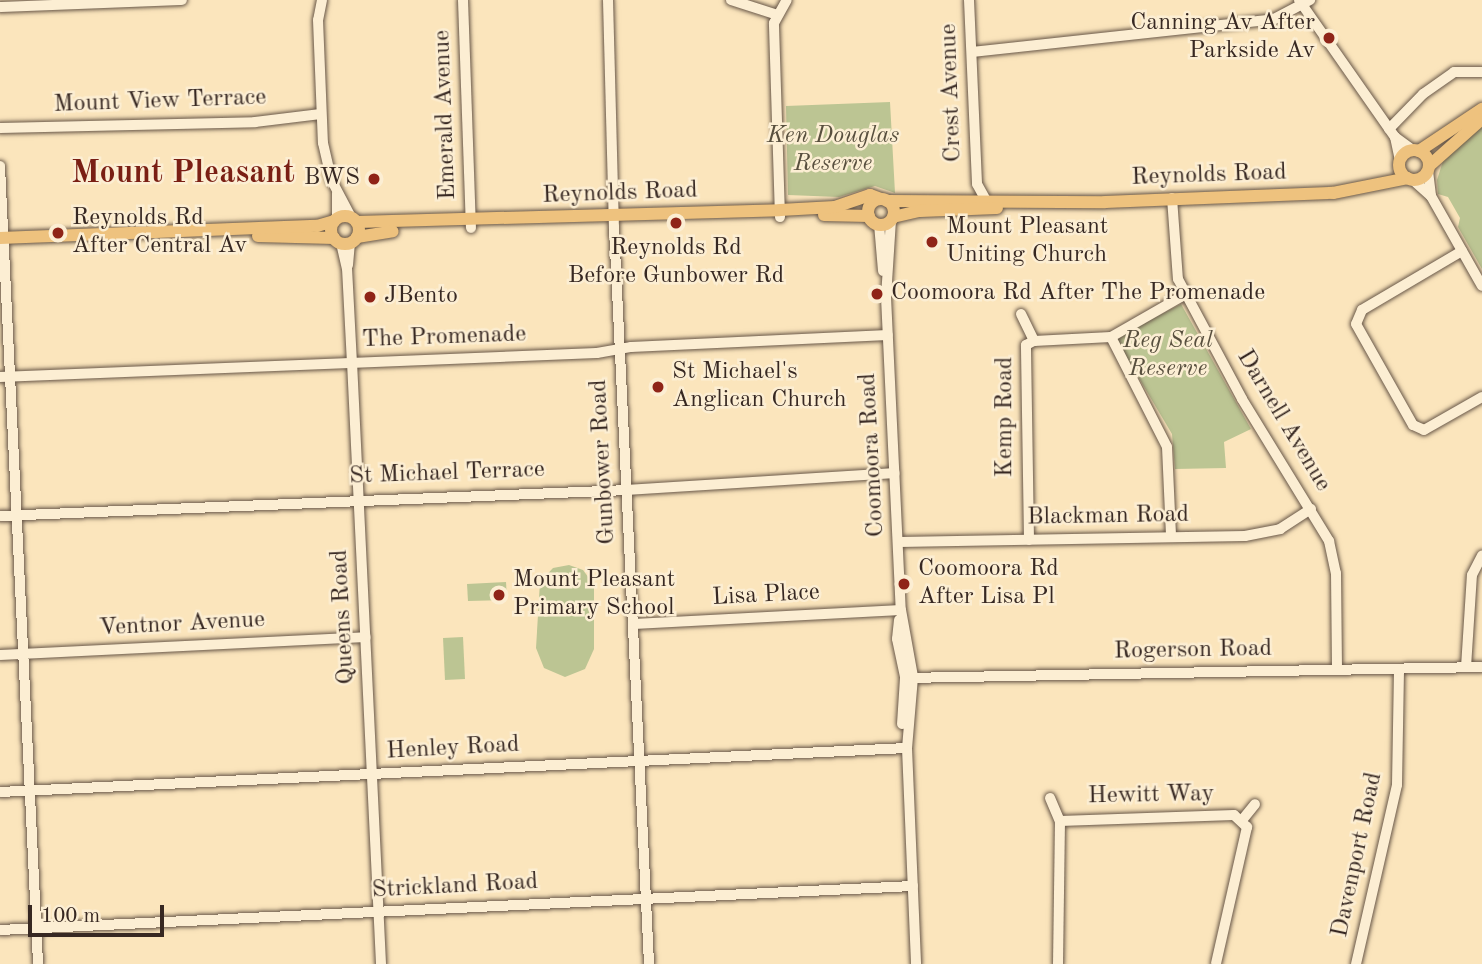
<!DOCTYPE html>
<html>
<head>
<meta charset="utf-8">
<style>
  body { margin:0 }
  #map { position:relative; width:1482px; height:964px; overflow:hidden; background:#fbe5bc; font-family:"Old Standard TT",serif }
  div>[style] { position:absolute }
  .green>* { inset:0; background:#bcc593 }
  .roads { filter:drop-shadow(0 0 2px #685748) drop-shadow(0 0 2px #685748) }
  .minor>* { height:10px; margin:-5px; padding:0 5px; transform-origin:5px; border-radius:5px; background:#fceed3 }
  .major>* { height:12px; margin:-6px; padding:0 6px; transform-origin:6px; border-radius:6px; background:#eec27e }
  .major>.ring { margin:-6px; padding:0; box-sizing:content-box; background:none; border:12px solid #eec27e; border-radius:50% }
  .dots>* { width:19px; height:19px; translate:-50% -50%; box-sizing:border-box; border:4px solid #fceed3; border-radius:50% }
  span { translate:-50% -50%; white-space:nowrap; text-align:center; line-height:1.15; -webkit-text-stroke:5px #fceed3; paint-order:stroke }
  .poi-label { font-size:24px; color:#372822 }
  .right { translate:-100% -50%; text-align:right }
  .left { translate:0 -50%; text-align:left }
  .street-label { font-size:24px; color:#372822 }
  .park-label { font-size:24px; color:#584f3e; font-style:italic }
  .district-label { font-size:32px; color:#7a1f14; font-weight:700 }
  .scale { position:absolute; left:28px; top:905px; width:136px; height:32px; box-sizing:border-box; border:4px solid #372822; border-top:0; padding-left:9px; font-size:21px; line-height:24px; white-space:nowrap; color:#372822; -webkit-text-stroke:5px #fceed3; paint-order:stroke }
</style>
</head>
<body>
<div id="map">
  <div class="green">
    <div style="clip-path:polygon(890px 102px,895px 193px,875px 186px,839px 197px,788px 195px,786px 106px)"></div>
    <div style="clip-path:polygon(1482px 123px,1482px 269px,1458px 227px,1460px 218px,1448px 197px,1438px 194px,1437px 180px,1443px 161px)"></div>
    <div style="clip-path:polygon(1181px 304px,1251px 429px,1224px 442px,1226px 468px,1175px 469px,1172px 434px,1115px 338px)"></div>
    <div style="clip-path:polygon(569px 565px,583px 570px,594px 585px,594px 649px,585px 669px,565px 677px,544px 668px,536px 648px,540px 582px,553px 568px)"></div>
    <div style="clip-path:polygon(506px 582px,507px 600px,468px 601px,467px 584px)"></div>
    <div style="clip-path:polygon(463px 637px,465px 679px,445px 680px,443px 638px)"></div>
  </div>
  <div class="roads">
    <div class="minor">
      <div style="left:322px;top:0;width:20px;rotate:101deg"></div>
      <div style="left:318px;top:20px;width:123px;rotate:87.7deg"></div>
      <div style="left:323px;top:143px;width:39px;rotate:77deg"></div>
      <div style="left:332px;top:181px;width:41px;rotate:62.2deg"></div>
      <div style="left:463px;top:0;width:228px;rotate:88deg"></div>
      <div style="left:608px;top:0;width:227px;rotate:88.5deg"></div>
      <div style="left:614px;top:227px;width:738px;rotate:87.28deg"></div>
      <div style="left:731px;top:0;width:49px;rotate:17.7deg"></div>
      <div style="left:969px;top:0;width:184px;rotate:87.5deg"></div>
      <div style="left:977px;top:184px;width:18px;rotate:61deg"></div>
      <div style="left:1299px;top:0;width:167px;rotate:55deg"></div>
      <div style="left:1395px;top:137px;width:22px;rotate:36deg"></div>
      <div style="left:0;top:7px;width:182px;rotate:-2.2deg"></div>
      <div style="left:972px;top:52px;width:304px;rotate:-6.2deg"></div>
      <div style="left:1274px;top:19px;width:41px;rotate:-27.8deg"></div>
      <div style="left:0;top:128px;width:255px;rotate:-1.3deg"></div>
      <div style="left:255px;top:122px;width:66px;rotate:-6.9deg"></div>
      <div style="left:1389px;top:129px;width:49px;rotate:-45.8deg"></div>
      <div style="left:1423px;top:94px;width:38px;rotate:-35deg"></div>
      <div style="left:1454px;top:72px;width:28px"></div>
      <div style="left:1395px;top:137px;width:24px;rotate:78deg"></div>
      <div style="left:0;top:166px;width:799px;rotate:87.27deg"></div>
      <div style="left:1428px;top:171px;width:25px;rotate:83deg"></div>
      <div style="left:1413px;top:180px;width:24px;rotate:42deg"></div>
      <div style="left:1431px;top:196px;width:103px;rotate:60.5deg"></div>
      <div style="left:1172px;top:198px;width:81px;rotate:85.8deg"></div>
      <div style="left:1178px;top:279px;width:136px;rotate:61.9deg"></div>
      <div style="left:1242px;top:399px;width:167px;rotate:58.5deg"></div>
      <div style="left:1329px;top:541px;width:33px;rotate:78deg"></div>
      <div style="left:1336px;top:573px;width:96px;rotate:89.4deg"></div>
      <div style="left:780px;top:217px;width:194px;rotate:-91.8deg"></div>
      <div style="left:774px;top:23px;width:26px;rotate:-61deg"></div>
      <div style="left:337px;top:219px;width:26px;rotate:-90deg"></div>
      <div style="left:891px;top:220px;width:77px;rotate:93.7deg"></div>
      <div style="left:886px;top:297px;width:313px;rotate:87.3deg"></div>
      <div style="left:901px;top:610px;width:68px;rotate:79.8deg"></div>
      <div style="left:913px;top:677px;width:71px;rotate:94.8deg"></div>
      <div style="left:907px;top:748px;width:216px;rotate:87.6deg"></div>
      <div style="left:879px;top:224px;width:47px;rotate:85.1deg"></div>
      <div style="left:341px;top:243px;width:26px;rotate:77deg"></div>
      <div style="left:347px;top:268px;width:94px;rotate:87deg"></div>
      <div style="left:352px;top:362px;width:603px;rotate:87.24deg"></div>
      <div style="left:1462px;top:251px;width:116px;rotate:149.5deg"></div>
      <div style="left:1362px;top:310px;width:15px;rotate:113deg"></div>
      <div style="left:1356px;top:324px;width:116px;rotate:60.6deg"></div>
      <div style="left:1413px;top:425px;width:12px;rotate:24deg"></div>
      <div style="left:1424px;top:430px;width:67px;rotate:-29.6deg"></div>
      <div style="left:348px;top:265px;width:22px;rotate:-85deg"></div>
      <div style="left:1021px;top:314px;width:30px;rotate:64deg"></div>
      <div style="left:1111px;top:337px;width:123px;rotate:63deg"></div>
      <div style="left:1167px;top:447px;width:89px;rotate:87.4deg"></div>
      <div style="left:0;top:377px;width:597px;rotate:-2.3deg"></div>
      <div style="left:597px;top:353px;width:35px;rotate:-10deg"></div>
      <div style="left:631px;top:347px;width:257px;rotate:-2.7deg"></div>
      <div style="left:0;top:516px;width:628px;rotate:-2.37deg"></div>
      <div style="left:627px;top:490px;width:268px;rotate:-3.6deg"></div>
      <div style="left:1029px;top:540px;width:195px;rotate:-90.9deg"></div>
      <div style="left:1026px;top:345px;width:9px;rotate:-27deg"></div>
      <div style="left:1034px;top:341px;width:77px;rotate:-3deg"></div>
      <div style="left:1111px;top:337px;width:86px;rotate:-29.8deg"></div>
      <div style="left:899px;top:542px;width:346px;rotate:-1deg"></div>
      <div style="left:1245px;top:536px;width:36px;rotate:-11deg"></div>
      <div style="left:1280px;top:529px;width:37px;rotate:-33deg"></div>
      <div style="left:899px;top:620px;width:19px;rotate:96deg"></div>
      <div style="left:897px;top:639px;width:40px;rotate:78deg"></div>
      <div style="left:905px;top:678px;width:46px;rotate:93.7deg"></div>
      <div style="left:634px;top:624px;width:267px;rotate:-3deg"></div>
      <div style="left:0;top:655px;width:366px;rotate:-2.8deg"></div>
      <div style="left:1466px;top:667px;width:92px;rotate:-86.3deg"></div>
      <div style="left:1472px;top:575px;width:22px;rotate:-63deg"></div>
      <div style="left:905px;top:678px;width:577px;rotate:-1.09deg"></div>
      <div style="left:0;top:792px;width:908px;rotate:-2.78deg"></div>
      <div style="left:1050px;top:798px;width:25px;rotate:67deg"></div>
      <div style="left:1243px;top:819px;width:19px;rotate:-51deg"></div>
      <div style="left:0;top:930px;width:914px;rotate:-2.76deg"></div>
      <div style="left:1058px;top:964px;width:143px;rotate:-89.2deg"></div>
      <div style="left:1060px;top:821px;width:174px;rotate:-2deg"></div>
      <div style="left:1234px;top:815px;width:18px;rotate:43deg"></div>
      <div style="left:1247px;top:827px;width:140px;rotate:102.8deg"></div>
      <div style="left:1356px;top:964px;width:184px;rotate:-77.1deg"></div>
      <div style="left:1397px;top:785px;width:115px;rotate:-89deg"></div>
    </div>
    <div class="major">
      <div class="ring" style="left:1399px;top:150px;width:18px;height:18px"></div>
      <div style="left:1419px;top:151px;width:76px;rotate:-33.7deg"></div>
      <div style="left:1429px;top:166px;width:71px;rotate:-41.6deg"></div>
      <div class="ring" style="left:868px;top:199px;width:14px;height:14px"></div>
      <div style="left:887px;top:201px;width:218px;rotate:0.3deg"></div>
      <div style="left:1105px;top:202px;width:228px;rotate:-2.3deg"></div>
      <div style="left:1333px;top:193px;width:76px;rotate:-11.3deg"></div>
      <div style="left:824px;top:215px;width:45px;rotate:1.3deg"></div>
      <div class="ring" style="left:331px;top:216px;width:16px;height:16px"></div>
      <div style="left:893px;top:217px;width:28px;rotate:-13deg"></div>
      <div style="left:920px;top:211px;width:77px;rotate:-2.2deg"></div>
      <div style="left:357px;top:222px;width:423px;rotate:-1.6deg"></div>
      <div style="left:780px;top:210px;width:55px;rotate:-3.1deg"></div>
      <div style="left:835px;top:207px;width:37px;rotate:-19deg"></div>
      <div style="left:870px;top:195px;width:12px;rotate:20deg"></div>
      <div style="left:258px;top:236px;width:76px;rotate:1.5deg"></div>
      <div style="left:357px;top:237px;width:36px;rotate:-9deg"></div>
      <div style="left:0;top:238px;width:317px;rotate:-2.2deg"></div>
      <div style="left:317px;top:226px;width:18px;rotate:-16deg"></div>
    </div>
  </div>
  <div class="dots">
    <div style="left:1329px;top:38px;background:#8f2418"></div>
    <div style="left:374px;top:179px;background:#8f2418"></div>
    <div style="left:676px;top:223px;background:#8f2418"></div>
    <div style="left:58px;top:233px;background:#8f2418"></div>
    <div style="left:932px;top:242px;background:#8f2418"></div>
    <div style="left:877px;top:294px;background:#8f2418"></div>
    <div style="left:370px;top:297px;background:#8f2418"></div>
    <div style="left:658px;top:387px;background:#8f2418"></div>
    <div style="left:904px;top:584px;background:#8f2418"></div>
    <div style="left:499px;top:595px;background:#8f2418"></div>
  </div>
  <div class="poi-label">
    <span class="right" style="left:1315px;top:38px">Canning Av After<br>Parkside Av</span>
    <span class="right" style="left:360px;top:179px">BWS</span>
    <span class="left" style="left:72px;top:233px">Reynolds Rd<br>After Central Av</span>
    <span class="left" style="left:946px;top:242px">Mount Pleasant<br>Uniting Church</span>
    <span style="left:676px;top:263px">Reynolds Rd<br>Before Gunbower Rd</span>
    <span class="left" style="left:891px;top:294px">Coomoora Rd After The Promenade</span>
    <span class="left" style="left:384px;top:297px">JBento</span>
    <span class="left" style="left:672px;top:387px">St Michael's<br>Anglican Church</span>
    <span class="left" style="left:918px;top:584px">Coomoora Rd<br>After Lisa Pl</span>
    <span class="left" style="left:513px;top:595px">Mount Pleasant<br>Primary School</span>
  </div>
  <div class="street-label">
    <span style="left:952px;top:93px;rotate:-92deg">Crest Avenue</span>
    <span style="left:160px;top:102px;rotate:-2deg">Mount View Terrace</span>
    <span style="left:446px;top:115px;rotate:-92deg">Emerald Avenue</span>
    <span style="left:1209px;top:176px;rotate:-2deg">Reynolds Road</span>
    <span style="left:620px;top:194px;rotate:-2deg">Reynolds Road</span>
    <span style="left:444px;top:338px;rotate:-2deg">The Promenade</span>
    <span style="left:1006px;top:417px;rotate:-90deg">Kemp Road</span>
    <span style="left:1283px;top:421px;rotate:59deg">Darnell Avenue</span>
    <span style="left:873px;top:455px;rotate:-93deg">Coomoora Road</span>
    <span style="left:604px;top:462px;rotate:-93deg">Gunbower Road</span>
    <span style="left:447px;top:474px;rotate:-2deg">St Michael Terrace</span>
    <span style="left:1108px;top:517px;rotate:-1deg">Blackman Road</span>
    <span style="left:766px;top:596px;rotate:-3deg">Lisa Place</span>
    <span style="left:344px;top:617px;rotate:-93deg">Queens Road</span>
    <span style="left:182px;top:625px;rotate:-3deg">Ventnor Avenue</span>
    <span style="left:1193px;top:651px;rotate:-1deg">Rogerson Road</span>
    <span style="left:453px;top:749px;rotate:-3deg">Henley Road</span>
    <span style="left:1151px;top:796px;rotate:-1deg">Hewitt Way</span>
    <span style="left:1358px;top:855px;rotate:-78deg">Davenport Road</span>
    <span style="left:455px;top:887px;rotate:-3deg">Strickland Road</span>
  </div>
  <div class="park-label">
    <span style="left:833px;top:151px">Ken Douglas<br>Reserve</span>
    <span style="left:1168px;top:356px">Reg Seal<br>Reserve</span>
  </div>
  <div class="district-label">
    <span style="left:183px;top:174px">Mount Pleasant</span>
  </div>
  <div class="scale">100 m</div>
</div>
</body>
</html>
